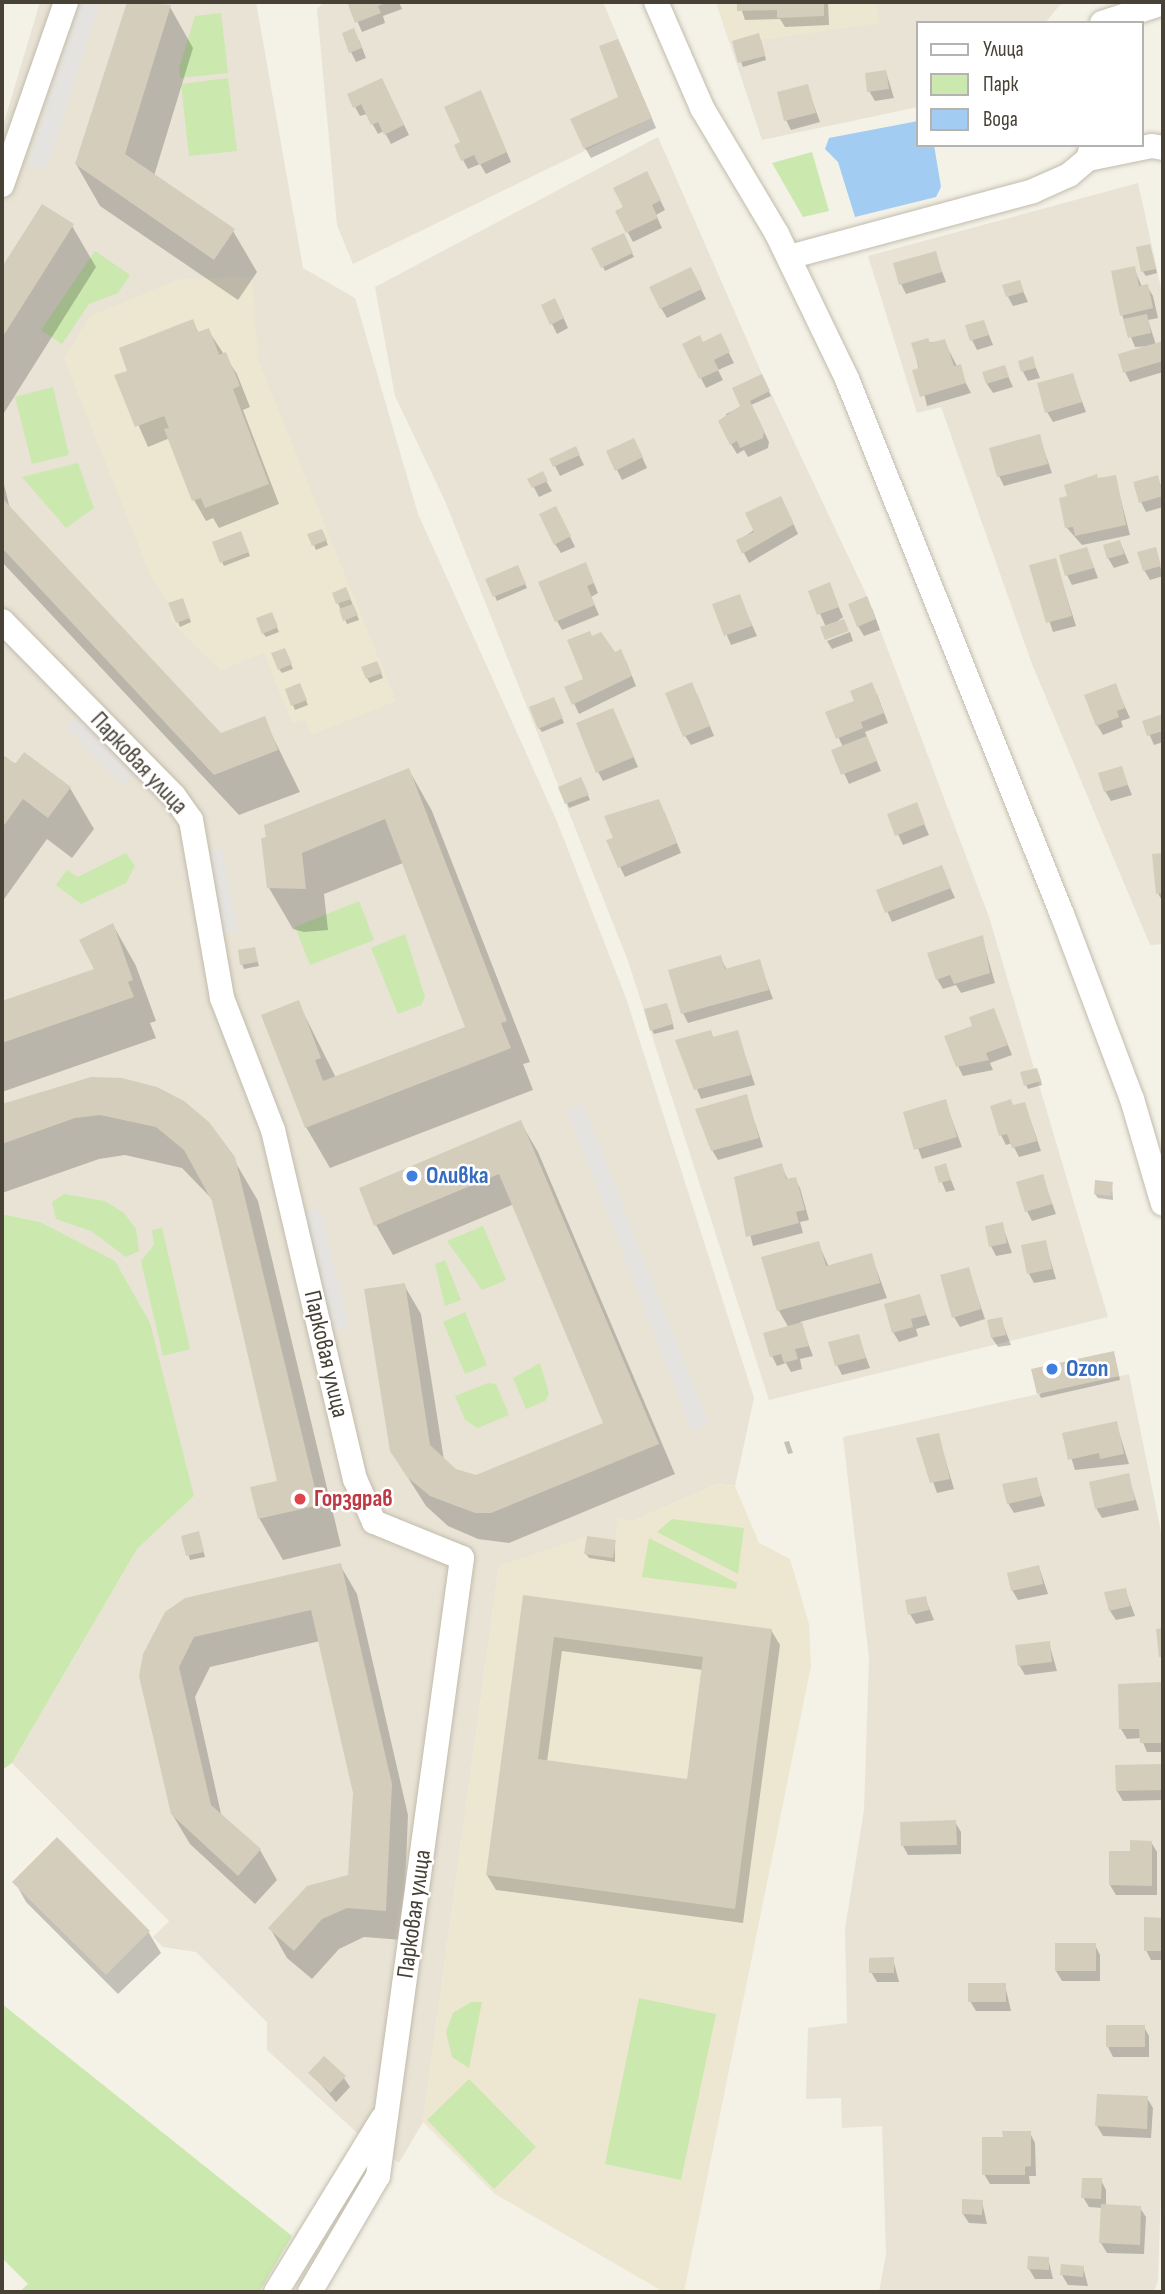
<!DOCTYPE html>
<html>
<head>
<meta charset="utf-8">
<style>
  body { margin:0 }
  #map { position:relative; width:1165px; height:2294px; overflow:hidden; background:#f4f1e7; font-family:"Sofia Sans Condensed",sans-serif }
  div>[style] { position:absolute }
  .residential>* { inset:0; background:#e8e3d5 }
  .education>* { inset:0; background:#ede7d1 }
  .green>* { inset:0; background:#cbe8af }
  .parking>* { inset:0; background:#e5e3df }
  .water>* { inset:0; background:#a2ccf1 }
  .shadow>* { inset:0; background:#0003 }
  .building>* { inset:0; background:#d5cdbc }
  .roads { filter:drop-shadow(0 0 2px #c2bcac) drop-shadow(0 0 2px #c2bcac) }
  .minor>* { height:24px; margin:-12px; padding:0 12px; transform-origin:12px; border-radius:12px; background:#fff }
  .dots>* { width:19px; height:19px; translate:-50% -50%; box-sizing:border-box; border:4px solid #fff; border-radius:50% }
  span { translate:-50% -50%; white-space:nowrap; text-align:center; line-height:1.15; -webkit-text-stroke:5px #fff; paint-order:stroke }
  .street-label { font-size:24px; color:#474136 }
  .shop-label { font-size:24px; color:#366cbe; font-weight:700 }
  .left { translate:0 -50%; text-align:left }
  .health-label { font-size:24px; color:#be3a42; font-weight:700 }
  .frame { position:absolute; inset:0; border:4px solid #474136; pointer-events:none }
  .legend { position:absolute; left:916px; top:21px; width:228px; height:126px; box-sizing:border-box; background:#fff; border:2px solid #b5b3af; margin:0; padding:9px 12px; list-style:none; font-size:21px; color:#474136 }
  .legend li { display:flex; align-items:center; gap:14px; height:35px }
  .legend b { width:35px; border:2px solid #b5b3af }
</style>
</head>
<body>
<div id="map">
  <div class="residential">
    <div style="clip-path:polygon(40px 2px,256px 2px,303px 268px,355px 298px,418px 514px,556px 819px,626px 998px,754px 1398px,735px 1486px,717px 1484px,633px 1521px,616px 1540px,499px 1566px,423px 2122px,399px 2163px,354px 2130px,267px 2050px,267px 2022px,196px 1952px,163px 1947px,153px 1937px,169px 1921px,12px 1763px,137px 1549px,194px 1496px,40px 1222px,2px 1214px,2px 129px)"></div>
    <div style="clip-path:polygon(324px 2px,603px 2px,652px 118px,353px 264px,337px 225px,317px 9px)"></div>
    <div style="clip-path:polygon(716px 2px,1070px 2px,1060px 5px,1045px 23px,918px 23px,918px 107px,762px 140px)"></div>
    <div style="clip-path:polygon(658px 137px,762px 374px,867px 596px,894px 666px,989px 917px,1108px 1317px,769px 1400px,628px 961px,445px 501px,395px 396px,375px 287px)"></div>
    <div style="clip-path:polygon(1138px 183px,1163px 297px,1163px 944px,1150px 945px,1032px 664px,941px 407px,917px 413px,868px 256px)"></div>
    <div style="clip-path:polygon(1129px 1374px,1163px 1542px,1163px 2131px,1158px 2280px,1154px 2292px,879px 2292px,886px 2254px,882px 2126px,842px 2128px,841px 2098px,806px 2099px,808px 2028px,847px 2023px,845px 1929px,864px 1810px,869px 1658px,843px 1437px)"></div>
  </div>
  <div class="education">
    <div style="clip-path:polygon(716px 2px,876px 2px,880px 23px,761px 40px,759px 34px,729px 42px)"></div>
    <div style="clip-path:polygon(252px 277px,258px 360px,396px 701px,311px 735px,305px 719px,292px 723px,264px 653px,221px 670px,172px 623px,167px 600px,152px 579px,64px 358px,90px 316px,180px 279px)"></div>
    <div style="clip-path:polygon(717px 1484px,735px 1486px,759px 1543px,790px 1559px,809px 1624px,811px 1666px,684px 2292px,664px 2292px,495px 2194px,423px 2122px,499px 1566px,587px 1536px,615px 1540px,619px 1518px,633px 1521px)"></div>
  </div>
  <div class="green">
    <div style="clip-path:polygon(221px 13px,228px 73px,180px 78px,179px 68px,195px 16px)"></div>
    <div style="clip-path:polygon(228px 78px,237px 151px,189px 156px,181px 84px)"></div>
    <div style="clip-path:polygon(812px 152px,829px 211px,803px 217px,772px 163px)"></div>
    <div style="clip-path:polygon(95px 251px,130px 275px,118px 293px,89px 304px,62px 344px,41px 330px)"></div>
    <div style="clip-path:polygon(53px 387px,69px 455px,32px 464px,15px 397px)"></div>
    <div style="clip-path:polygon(78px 463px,94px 508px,66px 528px,22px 477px)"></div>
    <div style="clip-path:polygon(126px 853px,135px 866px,126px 883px,81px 904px,56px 885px,67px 870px,78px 877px)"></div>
    <div style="clip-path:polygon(359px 901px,374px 940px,310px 965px,295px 927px)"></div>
    <div style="clip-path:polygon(405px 934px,425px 997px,421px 1005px,398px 1014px,371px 948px)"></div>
    <div style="clip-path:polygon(64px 1194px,105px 1201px,124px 1213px,136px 1229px,139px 1251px,126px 1257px,91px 1231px,56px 1219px,52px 1202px)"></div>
    <div style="clip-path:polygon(2px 1214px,40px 1222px,115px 1261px,150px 1323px,194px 1496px,137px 1549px,12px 1763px,2px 1770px)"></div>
    <div style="clip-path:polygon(483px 1226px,506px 1280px,482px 1290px,447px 1241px)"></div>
    <div style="clip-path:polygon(162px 1228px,190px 1349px,163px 1356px,141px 1261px,154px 1245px,152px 1230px)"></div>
    <div style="clip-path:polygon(445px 1260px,461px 1300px,445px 1306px,435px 1264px)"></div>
    <div style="clip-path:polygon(465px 1312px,487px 1365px,465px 1374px,443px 1322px)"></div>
    <div style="clip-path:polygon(540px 1363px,549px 1394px,545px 1401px,526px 1409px,513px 1378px)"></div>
    <div style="clip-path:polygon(488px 1383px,496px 1384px,509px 1415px,478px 1428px,465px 1420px,455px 1396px)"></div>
    <div style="clip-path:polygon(672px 1519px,744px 1528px,738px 1574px,657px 1532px)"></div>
    <div style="clip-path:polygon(649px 1538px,737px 1583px,736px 1589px,642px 1577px)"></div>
    <div style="clip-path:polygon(639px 1998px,716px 2014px,681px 2180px,605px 2164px)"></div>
    <div style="clip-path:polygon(471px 2002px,482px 2002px,469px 2068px,452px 2057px,446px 2032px,453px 2013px)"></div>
    <div style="clip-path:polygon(2px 2004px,292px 2236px,259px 2292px,19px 2292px,28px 2284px,2px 2258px)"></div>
    <div style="clip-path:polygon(469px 2079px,536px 2147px,494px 2189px,427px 2120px)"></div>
  </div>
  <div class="parking">
    <div style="clip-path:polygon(80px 2px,100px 2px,46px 170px,28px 164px)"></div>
    <div style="clip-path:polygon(76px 715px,134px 775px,123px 786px,65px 726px)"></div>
    <div style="clip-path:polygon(222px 848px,238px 931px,221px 934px,205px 851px)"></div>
    <div style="clip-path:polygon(583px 1104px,709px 1425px,692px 1431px,567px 1110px)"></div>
    <div style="clip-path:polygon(320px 1209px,350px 1327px,334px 1331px,304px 1213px)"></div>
  </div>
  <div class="water">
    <div style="clip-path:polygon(918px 121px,918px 145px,934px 145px,941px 187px,936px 197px,855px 217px,838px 162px,825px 149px,829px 138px)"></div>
  </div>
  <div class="shadow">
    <div style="clip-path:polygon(129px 2px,170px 7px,193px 48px,154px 176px,233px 231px,257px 272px,238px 300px,100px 206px,76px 164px)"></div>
    <div style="clip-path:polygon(349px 2px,399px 2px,402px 9px,383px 16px,385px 23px,362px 32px)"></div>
    <div style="clip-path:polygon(739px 2px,828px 2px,829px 25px,785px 27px,780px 19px,745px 20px)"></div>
    <div style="clip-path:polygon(359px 40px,366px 58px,356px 62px,351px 52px)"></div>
    <div style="clip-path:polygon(761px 40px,766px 60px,743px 67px,734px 43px)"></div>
    <div style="clip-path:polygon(623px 51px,656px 128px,591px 158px,585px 148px,620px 98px)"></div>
    <div style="clip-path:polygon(886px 72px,894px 98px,875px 101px,869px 91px)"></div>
    <div style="clip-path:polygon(807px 86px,820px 122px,791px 130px,786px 120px)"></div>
    <div style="clip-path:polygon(387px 90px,409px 135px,391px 144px,384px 131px,378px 134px,367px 114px,360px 116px,355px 107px)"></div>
    <div style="clip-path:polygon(485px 102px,511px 162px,486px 174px,480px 164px,468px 169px,463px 160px,463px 143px)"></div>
    <div style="clip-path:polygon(652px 183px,665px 210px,656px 215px,662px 228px,633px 242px,617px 212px)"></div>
    <div style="clip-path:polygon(42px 207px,72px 226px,96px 267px,2px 416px,2px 271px)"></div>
    <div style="clip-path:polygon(623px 235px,634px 257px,605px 271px,594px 249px)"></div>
    <div style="clip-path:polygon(1150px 246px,1157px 273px,1146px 276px,1143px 272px)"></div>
    <div style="clip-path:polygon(935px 253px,946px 282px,906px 294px,901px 284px)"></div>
    <div style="clip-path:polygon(1134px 268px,1142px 287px,1147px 286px,1153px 296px,1158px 318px,1148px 320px,1156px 345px,1163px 343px,1163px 372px,1130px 382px,1125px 372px,1153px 346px,1135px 347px,1122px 315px)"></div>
    <div style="clip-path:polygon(696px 279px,706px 299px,667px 318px,661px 308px)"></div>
    <div style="clip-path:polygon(1019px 282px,1028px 302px,1013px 306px,1008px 297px)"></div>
    <div style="clip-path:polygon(560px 310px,568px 328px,557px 334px,552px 324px)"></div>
    <div style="clip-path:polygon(192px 321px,199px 333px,208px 330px,237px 374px,250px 407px,243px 410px,279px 504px,219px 528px,213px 518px,206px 521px,194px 500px,170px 438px,148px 447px,117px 376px,129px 372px)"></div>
    <div style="clip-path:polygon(984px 322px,993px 345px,977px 350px,972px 340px)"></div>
    <div style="clip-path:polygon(944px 341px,971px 393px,927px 406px,913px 344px)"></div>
    <div style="clip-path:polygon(684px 345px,725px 345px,734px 363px,718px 370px,723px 380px,706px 388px)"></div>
    <div style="clip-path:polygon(1032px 358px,1040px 378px,1028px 381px,1023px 372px)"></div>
    <div style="clip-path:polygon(1004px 367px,1013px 387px,993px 393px,987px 384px)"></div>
    <div style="clip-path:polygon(1072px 375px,1086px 412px,1053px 422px,1047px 412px)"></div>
    <div style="clip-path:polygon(761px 376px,771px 396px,751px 405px,769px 442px,768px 448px,748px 457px,744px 450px,737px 454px,731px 444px,726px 414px,743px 406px)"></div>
    <div style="clip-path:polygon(1039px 436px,1052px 473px,1004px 486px,999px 476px)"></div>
    <div style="clip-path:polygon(576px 449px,584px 465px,560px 476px,552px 460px)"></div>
    <div style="clip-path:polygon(639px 450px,647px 468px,622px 480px,608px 452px)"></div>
    <div style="clip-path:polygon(542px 474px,552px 491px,539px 497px,530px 480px)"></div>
    <div style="clip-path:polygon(2px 476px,10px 509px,221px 735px,264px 719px,300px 792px,239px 815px,2px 562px)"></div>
    <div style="clip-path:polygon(1115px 477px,1130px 535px,1082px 545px,1067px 528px,1099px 480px)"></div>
    <div style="clip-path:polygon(1157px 477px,1163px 490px,1163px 507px,1146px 512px,1141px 502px)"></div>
    <div style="clip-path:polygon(786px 508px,798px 534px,749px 563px,738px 541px)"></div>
    <div style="clip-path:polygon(561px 518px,575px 547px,561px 553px,555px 544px)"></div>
    <div style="clip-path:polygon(324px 535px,328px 545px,316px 550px,314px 545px)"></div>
    <div style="clip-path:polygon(242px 537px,250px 556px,224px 566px,222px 562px)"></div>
    <div style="clip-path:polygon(1120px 542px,1129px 563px,1114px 568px,1108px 558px)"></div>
    <div style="clip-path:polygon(1087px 549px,1098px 578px,1072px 585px,1067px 575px)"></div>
    <div style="clip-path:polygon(1155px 549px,1163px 576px,1150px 580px,1144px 570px)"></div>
    <div style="clip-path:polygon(1055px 560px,1076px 626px,1053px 632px,1031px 566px)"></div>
    <div style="clip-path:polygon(520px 572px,527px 588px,497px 601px,488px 580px)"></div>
    <div style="clip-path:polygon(590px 574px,598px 593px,591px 597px,599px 615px,562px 630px,557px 621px)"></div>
    <div style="clip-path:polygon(829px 585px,843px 617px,834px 624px,843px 621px,848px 629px,826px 637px,826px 627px,810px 592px)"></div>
    <div style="clip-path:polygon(348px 593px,359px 620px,347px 624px,334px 594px)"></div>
    <div style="clip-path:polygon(739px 596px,757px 636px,731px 645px,714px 605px)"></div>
    <div style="clip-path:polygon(171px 604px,184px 604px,191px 622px,180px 627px)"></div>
    <div style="clip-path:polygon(872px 608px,880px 630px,864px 636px,858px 626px)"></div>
    <div style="clip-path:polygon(273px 618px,279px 632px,266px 637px,263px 633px)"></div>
    <div style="clip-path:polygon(850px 632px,853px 641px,832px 649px,827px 641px)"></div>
    <div style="clip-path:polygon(592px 638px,626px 661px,636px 686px,579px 714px,567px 688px,585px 680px)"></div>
    <div style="clip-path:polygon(287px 654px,293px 669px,282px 673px,279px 669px)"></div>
    <div style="clip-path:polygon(379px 667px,383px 678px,370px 683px,367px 678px)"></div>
    <div style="clip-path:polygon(1115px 685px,1130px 718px,1121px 721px,1123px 727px,1103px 735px,1097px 725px)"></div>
    <div style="clip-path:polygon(287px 690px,302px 690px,308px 705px,295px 710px)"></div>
    <div style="clip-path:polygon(697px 694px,714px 736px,691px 745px,685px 736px)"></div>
    <div style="clip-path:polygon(877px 694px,888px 723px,865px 732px,881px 771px,849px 784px,834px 751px,843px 747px,827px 713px)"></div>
    <div style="clip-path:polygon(556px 703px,564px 723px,542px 732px,539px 728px)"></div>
    <div style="clip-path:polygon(613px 710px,638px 767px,603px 781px,598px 772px)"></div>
    <div style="clip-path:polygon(1163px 716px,1163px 742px,1154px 745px,1144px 722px)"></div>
    <div style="clip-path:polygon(5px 759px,70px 788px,94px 829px,72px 858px,47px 839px,2px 902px)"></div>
    <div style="clip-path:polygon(1121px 768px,1132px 795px,1111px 801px,1105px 791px)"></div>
    <div style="clip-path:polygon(409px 770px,432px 811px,530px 1062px,523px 1064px,533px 1090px,330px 1168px,306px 1127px,298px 1002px,336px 1078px,467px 1028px,403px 863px,324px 894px,328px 930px,304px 932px,293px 929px,269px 888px,263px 839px)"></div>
    <div style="clip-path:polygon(583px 784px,590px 800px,569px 808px,561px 788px)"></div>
    <div style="clip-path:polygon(916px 805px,929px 835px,903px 845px,889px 815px)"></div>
    <div style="clip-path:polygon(664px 811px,681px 853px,625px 877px,620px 867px)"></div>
    <div style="clip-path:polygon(1154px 855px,1163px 855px,1163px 903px,1158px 893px)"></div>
    <div style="clip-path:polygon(941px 867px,955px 898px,892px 922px,878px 891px)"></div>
    <div style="clip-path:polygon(113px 925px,136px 966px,156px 1021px,150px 1023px,156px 1038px,2px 1092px,2px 1003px,97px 970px)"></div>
    <div style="clip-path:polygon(982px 937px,995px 983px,961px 993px,956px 985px,943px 989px,937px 979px)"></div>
    <div style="clip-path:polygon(254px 949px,259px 966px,244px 969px,242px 964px)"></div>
    <div style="clip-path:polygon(720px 957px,727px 970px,759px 961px,773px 999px,688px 1023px,683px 1013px)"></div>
    <div style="clip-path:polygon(669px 1009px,674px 1029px,654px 1034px,652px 1030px)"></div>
    <div style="clip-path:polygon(994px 1010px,1012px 1055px,990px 1063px,993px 1070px,963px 1076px,958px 1066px,974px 1027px)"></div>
    <div style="clip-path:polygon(710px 1032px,714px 1038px,737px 1032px,755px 1085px,701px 1099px,677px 1041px)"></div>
    <div style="clip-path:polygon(1039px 1074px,1042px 1085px,1028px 1089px,1026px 1085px)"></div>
    <div style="clip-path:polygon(91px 1079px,233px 1158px,258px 1201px,341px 1546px,283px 1560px,259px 1518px,279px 1482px,213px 1200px,182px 1168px,125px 1155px,99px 1159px,2px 1193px,2px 1108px)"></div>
    <div style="clip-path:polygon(746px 1096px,763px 1147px,718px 1160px,712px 1150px)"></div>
    <div style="clip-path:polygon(945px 1101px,962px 1147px,922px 1159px,905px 1113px)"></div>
    <div style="clip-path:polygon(1025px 1104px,1041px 1151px,1019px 1157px,1012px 1143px,1006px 1145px,1001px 1135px,1014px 1107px)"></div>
    <div style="clip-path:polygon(521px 1123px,538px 1152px,675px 1474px,509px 1543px,478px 1539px,448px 1526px,426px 1506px,391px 1451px,404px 1285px,421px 1314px,444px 1460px,455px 1471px,476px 1477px,605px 1424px,514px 1204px,393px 1255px,376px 1225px)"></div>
    <div style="clip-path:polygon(781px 1165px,788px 1180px,795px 1179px,800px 1188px,809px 1220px,800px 1222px,803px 1233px,753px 1246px,736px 1178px)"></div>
    <div style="clip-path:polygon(945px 1165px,955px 1190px,946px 1192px,936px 1168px)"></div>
    <div style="clip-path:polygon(1042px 1176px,1056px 1214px,1032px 1221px,1027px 1211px)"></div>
    <div style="clip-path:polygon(1112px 1184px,1113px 1200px,1098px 1198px,1095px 1194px)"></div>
    <div style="clip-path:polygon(1002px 1224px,1012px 1253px,996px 1256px,991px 1246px)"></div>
    <div style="clip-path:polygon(1045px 1242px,1056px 1279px,1034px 1283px,1029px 1274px)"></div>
    <div style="clip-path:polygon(818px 1243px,829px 1267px,871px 1255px,887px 1298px,800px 1322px,813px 1356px,800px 1359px,802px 1369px,791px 1372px,786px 1363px,777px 1366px,772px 1356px,789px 1328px,779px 1311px,764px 1258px)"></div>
    <div style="clip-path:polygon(968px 1269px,985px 1319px,960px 1327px,954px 1317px)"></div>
    <div style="clip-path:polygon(919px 1296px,930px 1325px,916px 1329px,918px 1336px,899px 1342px,893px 1332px)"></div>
    <div style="clip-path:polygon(1001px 1319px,1011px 1345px,998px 1347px,992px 1338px)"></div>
    <div style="clip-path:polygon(858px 1336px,870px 1368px,842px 1375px,837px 1365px)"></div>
    <div style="clip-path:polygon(1115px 1357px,1120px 1380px,1041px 1398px,1039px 1394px)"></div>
    <div style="clip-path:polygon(1116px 1423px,1129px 1464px,1075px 1470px,1064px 1434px)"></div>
    <div style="clip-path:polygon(938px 1435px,954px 1489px,937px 1493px,918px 1439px)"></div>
    <div style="clip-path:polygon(789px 1441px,793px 1453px,788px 1454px,784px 1442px)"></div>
    <div style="clip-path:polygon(1128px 1475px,1139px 1510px,1102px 1518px,1096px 1508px)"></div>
    <div style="clip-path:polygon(1036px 1479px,1045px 1506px,1014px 1513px,1008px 1503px)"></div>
    <div style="clip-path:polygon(183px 1537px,200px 1538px,205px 1557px,190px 1560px)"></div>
    <div style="clip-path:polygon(615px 1542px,615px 1562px,589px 1558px,586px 1554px)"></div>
    <div style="clip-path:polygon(340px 1565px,357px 1594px,408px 1815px,403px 1940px,364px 1937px,339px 1949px,312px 1979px,287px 1958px,270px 1928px,350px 1877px,355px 1793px,320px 1641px,210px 1667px,195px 1697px,222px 1818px,260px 1850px,277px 1880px,255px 1904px,190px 1844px,172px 1814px,145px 1655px)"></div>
    <div style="clip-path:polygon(1039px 1567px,1048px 1594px,1018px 1600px,1012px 1590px)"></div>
    <div style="clip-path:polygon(1125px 1590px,1135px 1616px,1116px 1620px,1110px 1611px)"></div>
    <div style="clip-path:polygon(evenodd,524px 1597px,771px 1630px,780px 1645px,743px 1923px,496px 1890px,487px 1875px,524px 1597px,562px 1651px,703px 1670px,688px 1781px,547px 1762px,562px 1651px)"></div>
    <div style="clip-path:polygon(925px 1598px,934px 1620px,916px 1624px,910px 1614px)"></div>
    <div style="clip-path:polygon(1049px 1643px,1057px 1671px,1025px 1675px,1019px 1665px)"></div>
    <div style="clip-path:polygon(1160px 1684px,1163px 1752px,1147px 1752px,1141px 1738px,1127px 1739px,1121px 1729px)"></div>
    <div style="clip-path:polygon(1161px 1766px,1163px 1800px,1123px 1801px,1117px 1791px)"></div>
    <div style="clip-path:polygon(955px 1822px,961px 1832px,961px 1854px,908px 1855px,903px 1846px)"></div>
    <div style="clip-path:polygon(57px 1840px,149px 1933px,161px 1953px,118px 1994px,26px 1902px,15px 1882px)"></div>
    <div style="clip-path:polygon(1151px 1842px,1157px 1852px,1157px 1895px,1116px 1895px,1110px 1885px,1131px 1853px)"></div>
    <div style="clip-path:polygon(1146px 1919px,1163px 1919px,1163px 1960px,1151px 1960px,1146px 1950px)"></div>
    <div style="clip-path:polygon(1095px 1945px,1100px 1955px,1100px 1981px,1062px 1981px,1056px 1971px)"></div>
    <div style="clip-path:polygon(893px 1959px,899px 1982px,877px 1982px,871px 1972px)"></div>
    <div style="clip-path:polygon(1005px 1985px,1011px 2011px,976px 2011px,970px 2001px)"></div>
    <div style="clip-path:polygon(1144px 2027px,1149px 2036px,1149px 2057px,1113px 2057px,1108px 2047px)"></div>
    <div style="clip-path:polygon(311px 2073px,344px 2078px,350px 2087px,336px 2102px)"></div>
    <div style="clip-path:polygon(1147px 2098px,1153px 2108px,1151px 2138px,1103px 2136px,1097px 2126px)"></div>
    <div style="clip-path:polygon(1030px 2133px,1035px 2143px,1036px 2176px,1029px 2176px,1030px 2184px,990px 2184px,984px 2174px,1004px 2139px)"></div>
    <div style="clip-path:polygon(1101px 2180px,1106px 2190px,1106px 2206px,1140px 2208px,1146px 2217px,1144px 2254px,1107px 2253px,1101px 2243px,1103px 2208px,1089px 2207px,1083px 2197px)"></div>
    <div style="clip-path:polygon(982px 2202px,987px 2224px,969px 2223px,963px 2214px)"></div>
    <div style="clip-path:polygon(1048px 2258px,1053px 2279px,1035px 2279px,1029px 2269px)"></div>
    <div style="clip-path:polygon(1083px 2267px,1088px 2286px,1068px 2285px,1062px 2275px)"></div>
  </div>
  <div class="building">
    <div style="clip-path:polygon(127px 2px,171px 5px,125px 154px,235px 229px,214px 260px,75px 164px)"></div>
    <div style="clip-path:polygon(347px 2px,389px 2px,378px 6px,381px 13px,355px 23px)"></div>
    <div style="clip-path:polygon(737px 2px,824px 2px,824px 16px,777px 18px,777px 10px,737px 11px)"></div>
    <div style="clip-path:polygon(354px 28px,362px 48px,349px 53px,342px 33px)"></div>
    <div style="clip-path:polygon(759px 33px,765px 56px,738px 63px,732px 41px)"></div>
    <div style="clip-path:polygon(618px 39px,652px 118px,584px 149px,570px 119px,618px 97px,599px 46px)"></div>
    <div style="clip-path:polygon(886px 70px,889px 89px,867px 92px,865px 73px)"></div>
    <div style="clip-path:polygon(382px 78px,404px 125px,384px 135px,378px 122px,371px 125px,361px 104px,353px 108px,347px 94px)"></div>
    <div style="clip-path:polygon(808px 84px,816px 113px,784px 121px,777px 92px)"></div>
    <div style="clip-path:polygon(481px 90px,507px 152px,479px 165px,474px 155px,461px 161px,454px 145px,460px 142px,444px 107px)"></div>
    <div style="clip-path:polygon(647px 171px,661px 200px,652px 205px,658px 218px,626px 233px,615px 211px,623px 207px,613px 188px)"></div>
    <div style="clip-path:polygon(42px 204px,74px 224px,2px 338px,2px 267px)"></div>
    <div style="clip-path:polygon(624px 233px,633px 253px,601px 268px,591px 248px)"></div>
    <div style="clip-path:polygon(1150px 244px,1156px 269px,1141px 272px,1136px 247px)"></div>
    <div style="clip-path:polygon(936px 251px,942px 272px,899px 285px,893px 263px)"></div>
    <div style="clip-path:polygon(1135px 266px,1139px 286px,1148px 284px,1153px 308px,1120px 316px,1111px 271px)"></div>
    <div style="clip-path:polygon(691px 267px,702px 289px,660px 309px,649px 287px)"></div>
    <div style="clip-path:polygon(1020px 280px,1024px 292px,1006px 297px,1002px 285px)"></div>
    <div style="clip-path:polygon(555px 298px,564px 318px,550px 325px,541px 305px)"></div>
    <div style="clip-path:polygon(1147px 314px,1151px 333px,1128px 338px,1123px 319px)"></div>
    <div style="clip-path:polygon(193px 319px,198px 332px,209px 328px,219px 355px,226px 352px,240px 386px,233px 389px,269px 484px,205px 508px,201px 498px,192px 501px,164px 429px,169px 428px,164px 416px,135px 427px,114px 375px,127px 371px,119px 348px)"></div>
    <div style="clip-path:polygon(984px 320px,989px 335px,970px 341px,965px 325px)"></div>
    <div style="clip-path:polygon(721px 333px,730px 352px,714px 360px,719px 370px,699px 379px,682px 344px,700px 335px,703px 342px)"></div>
    <div style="clip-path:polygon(928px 338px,930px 343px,945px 339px,954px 366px,961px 364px,966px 383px,920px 397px,912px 370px,919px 368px,911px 343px)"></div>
    <div style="clip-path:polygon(1163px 341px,1163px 361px,1123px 373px,1118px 354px)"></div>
    <div style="clip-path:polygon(1033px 356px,1036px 368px,1021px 372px,1018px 361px)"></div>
    <div style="clip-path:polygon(1005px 365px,1009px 377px,986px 384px,982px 372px)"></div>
    <div style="clip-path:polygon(1073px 373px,1082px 402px,1045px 413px,1037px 383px)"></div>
    <div style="clip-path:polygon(762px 374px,770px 391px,750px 401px,764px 430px,763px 438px,740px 448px,737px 441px,730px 445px,718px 421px,740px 406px,732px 388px)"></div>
    <div style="clip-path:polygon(1040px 434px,1048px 464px,997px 477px,989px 448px)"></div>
    <div style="clip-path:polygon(634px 438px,643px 457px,615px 471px,606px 451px)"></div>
    <div style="clip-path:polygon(576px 446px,580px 455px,553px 467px,549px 459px)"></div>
    <div style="clip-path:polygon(543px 471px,548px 481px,532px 488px,527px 479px)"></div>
    <div style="clip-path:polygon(1097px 474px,1098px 478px,1116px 475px,1126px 525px,1075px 536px,1073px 527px,1065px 528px,1059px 498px,1067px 496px,1064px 485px)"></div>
    <div style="clip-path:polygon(1158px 475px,1163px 496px,1139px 503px,1133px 482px)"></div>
    <div style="clip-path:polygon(781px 496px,794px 524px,742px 554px,736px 540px,754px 532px,745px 513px)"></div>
    <div style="clip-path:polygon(2px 498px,221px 733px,265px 716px,278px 750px,214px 775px,2px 548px)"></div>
    <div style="clip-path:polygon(556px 506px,571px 536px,554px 545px,539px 514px)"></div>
    <div style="clip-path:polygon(322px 529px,327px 540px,312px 546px,307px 534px)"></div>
    <div style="clip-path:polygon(241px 531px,249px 552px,220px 563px,212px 542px)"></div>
    <div style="clip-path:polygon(1120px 540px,1124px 554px,1107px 559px,1103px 545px)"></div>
    <div style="clip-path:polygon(1087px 547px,1094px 568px,1065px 576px,1059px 555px)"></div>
    <div style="clip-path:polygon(1156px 547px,1161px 566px,1143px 571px,1137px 552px)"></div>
    <div style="clip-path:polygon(1056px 558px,1072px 616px,1046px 623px,1029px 565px)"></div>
    <div style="clip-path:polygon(586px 562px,594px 583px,587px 586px,595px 605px,555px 622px,538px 582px)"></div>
    <div style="clip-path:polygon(518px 565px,526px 584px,493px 597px,485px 579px)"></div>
    <div style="clip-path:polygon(830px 582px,839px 607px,817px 615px,808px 591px)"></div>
    <div style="clip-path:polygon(346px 587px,351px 599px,336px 604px,332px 593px)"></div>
    <div style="clip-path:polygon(740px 594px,752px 626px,724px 636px,712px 604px)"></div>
    <div style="clip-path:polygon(867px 596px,876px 619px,857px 627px,848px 604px)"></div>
    <div style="clip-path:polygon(183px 598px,190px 618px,176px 623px,168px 603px)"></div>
    <div style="clip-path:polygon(353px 604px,358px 615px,343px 621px,339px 609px)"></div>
    <div style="clip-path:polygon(272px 612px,278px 627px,262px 634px,256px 618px)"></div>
    <div style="clip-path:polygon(844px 619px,849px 631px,825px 640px,820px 627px)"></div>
    <div style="clip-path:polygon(590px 631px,592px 636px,601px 632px,615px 652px,621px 649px,632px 676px,572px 705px,564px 687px,583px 679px,567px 640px)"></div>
    <div style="clip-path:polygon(285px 648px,292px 664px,278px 670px,271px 653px)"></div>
    <div style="clip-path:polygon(377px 661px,382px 673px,366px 679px,361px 667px)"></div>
    <div style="clip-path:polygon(692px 682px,710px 726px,683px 737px,665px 693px)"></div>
    <div style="clip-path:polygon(872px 682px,884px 713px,861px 722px,863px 728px,836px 739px,825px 712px,854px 701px,850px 691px)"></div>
    <div style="clip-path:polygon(300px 683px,307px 700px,291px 706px,285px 689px)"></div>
    <div style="clip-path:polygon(1116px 683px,1125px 708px,1117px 711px,1119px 717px,1096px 726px,1084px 695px)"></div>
    <div style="clip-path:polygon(554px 697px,563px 718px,538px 729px,529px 707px)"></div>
    <div style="clip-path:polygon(613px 708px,634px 757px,596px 773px,576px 723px)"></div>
    <div style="clip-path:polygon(1163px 714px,1163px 731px,1147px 736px,1142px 721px)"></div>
    <div style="clip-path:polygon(867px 736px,877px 761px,841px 775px,831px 750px)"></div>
    <div style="clip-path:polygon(24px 752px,71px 787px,48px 818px,23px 799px,2px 828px,2px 760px,5px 756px,15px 764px)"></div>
    <div style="clip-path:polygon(1122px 766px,1128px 785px,1104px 792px,1098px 773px)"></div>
    <div style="clip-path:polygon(409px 768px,507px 1021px,501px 1023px,511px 1048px,305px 1128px,261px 1015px,299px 1000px,321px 1058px,315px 1060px,323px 1081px,465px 1027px,385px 819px,302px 853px,306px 889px,267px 888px,261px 838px,266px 837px,264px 825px)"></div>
    <div style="clip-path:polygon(581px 777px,589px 795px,565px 804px,558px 787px)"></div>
    <div style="clip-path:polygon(659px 799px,677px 843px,618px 868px,606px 840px,613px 838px,604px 816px)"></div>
    <div style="clip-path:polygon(917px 802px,925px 824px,895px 836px,887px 814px)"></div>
    <div style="clip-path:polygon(1163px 853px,1163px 893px,1156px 894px,1152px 854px)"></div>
    <div style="clip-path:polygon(942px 865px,951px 888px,885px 913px,876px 890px)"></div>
    <div style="clip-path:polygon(113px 923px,133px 980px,128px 982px,134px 997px,2px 1043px,2px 1001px,94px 969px,79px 940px)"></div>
    <div style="clip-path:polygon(983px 935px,990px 973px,954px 984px,950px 975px,936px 980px,927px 953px)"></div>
    <div style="clip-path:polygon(255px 947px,258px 962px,240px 965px,238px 950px)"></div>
    <div style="clip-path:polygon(721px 955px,725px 969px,760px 959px,769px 990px,681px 1014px,668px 970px)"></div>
    <div style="clip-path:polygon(667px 1003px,673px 1024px,650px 1031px,644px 1009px)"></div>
    <div style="clip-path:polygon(994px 1008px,1008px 1045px,986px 1053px,989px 1060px,956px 1067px,944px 1036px,972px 1026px,969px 1017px)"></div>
    <div style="clip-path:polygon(711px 1030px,713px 1037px,738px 1030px,751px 1075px,694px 1090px,675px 1040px)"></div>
    <div style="clip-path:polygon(1037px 1068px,1041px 1081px,1024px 1086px,1020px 1072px)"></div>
    <div style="clip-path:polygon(91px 1077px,122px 1078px,157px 1087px,184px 1101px,209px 1122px,235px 1157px,319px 1505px,258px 1519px,250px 1487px,277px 1481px,212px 1201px,184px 1150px,156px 1127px,100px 1115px,75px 1118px,2px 1144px,2px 1104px)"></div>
    <div style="clip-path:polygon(747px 1094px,759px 1138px,711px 1151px,695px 1109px)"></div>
    <div style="clip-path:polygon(946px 1099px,957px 1137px,914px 1150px,903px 1112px)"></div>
    <div style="clip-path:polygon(1011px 1099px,1013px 1105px,1025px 1102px,1037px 1141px,1012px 1148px,1007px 1134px,999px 1136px,990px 1106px)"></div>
    <div style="clip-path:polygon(521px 1120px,659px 1444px,491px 1513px,475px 1513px,430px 1496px,407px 1477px,390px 1451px,364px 1289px,405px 1283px,430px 1445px,456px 1469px,476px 1475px,603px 1423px,499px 1174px,374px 1226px,359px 1188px)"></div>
    <div style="clip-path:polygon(782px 1163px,786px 1179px,796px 1177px,805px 1210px,796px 1212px,799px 1223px,746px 1237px,734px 1177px)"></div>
    <div style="clip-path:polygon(946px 1163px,951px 1180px,939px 1183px,934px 1167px)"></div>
    <div style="clip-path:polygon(1043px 1174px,1052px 1204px,1025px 1212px,1016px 1182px)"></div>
    <div style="clip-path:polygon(1095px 1180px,1113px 1182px,1111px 1196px,1094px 1194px)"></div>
    <div style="clip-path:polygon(1003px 1222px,1007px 1243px,989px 1247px,985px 1226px)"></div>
    <div style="clip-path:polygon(1046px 1240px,1052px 1269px,1027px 1274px,1021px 1245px)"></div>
    <div style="clip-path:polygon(819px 1241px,826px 1266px,872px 1253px,880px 1283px,777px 1311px,761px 1257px)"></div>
    <div style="clip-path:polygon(969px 1267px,981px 1309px,952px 1318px,940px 1275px)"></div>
    <div style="clip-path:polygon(920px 1294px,926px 1315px,911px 1319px,913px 1327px,892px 1333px,884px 1304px)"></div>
    <div style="clip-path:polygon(1002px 1317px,1006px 1335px,991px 1338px,987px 1320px)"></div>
    <div style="clip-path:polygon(802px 1322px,809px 1346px,795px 1349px,798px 1359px,784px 1363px,781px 1354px,770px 1357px,763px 1333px)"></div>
    <div style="clip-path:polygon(859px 1334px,866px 1358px,835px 1366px,828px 1342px)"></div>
    <div style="clip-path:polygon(1114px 1351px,1119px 1376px,1037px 1394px,1031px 1369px)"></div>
    <div style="clip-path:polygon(1117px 1421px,1124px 1454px,1100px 1459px,1099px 1453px,1068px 1460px,1062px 1433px)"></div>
    <div style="clip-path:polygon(939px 1433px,950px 1479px,930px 1483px,916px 1438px)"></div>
    <div style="clip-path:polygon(1129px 1473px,1135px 1500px,1095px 1509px,1089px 1482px)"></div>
    <div style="clip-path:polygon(1037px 1477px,1041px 1496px,1007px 1504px,1002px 1484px)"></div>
    <div style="clip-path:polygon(199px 1531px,204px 1552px,186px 1556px,181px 1536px)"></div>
    <div style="clip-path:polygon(587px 1536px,616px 1540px,613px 1558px,584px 1554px)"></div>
    <div style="clip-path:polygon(341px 1563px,392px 1784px,386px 1911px,347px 1908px,322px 1919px,294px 1951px,268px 1928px,307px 1886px,348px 1875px,353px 1793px,311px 1610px,194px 1637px,179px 1667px,211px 1805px,261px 1849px,238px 1876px,171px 1814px,139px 1676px,143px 1654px,165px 1612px,185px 1598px)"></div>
    <div style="clip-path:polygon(1039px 1565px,1043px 1584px,1011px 1591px,1007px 1573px)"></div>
    <div style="clip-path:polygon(1126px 1588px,1130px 1606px,1109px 1611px,1104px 1592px)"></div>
    <div style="clip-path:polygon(evenodd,523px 1595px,772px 1629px,735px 1909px,486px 1875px,523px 1595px,554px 1637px,703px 1657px,687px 1779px,538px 1759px,554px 1637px)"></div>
    <div style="clip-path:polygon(926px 1596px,929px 1610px,908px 1615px,905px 1600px)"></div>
    <div style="clip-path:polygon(1163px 1628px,1163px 1657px,1159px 1657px,1156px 1629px)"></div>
    <div style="clip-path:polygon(1050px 1641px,1052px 1662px,1018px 1666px,1015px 1645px)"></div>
    <div style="clip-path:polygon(1161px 1682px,1162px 1743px,1140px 1743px,1139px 1729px,1119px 1729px,1118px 1684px)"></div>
    <div style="clip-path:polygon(1162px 1764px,1163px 1790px,1116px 1791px,1115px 1765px)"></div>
    <div style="clip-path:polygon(956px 1820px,957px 1845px,901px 1846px,900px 1822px)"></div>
    <div style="clip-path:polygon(57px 1837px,150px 1931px,106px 1975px,12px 1882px)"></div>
    <div style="clip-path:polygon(1130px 1840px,1152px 1841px,1152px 1886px,1109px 1885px,1109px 1851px,1130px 1851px)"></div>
    <div style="clip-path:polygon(1144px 1917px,1163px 1918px,1163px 1951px,1144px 1951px)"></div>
    <div style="clip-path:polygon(1055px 1943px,1096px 1943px,1096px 1971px,1055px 1971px)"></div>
    <div style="clip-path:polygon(894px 1957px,894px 1973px,869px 1973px,869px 1958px)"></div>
    <div style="clip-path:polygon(968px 1983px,1006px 1983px,1006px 2002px,968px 2002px)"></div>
    <div style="clip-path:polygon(1106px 2025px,1145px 2025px,1145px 2047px,1106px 2047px)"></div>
    <div style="clip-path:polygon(324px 2056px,346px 2076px,330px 2093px,308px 2073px)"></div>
    <div style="clip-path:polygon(1097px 2094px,1148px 2096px,1147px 2129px,1095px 2126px)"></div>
    <div style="clip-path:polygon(1002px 2131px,1031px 2131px,1031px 2166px,1025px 2167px,1025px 2175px,982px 2175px,982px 2137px,1003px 2137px)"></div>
    <div style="clip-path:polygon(1082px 2178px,1102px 2178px,1101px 2199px,1081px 2198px)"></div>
    <div style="clip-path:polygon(962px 2199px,983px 2200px,982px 2215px,962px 2214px)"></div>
    <div style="clip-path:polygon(1101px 2204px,1141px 2206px,1140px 2245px,1099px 2243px)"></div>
    <div style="clip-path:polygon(1028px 2256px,1049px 2257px,1049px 2270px,1027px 2269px)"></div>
    <div style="clip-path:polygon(1061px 2264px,1084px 2266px,1083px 2277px,1060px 2275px)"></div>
  </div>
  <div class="roads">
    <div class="minor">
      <div style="left:656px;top:2px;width:116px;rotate:66.5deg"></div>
      <div style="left:702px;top:108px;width:147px;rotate:59.2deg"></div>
      <div style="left:777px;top:234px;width:161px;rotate:64.2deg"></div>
      <div style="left:847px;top:379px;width:577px;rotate:68.11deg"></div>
      <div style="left:1062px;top:914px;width:198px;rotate:69.3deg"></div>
      <div style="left:1132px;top:1099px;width:109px;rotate:73.6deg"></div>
      <div style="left:1102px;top:23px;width:64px;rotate:-18.2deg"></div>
      <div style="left:1088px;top:159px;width:65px;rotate:-11.5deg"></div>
      <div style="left:1152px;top:146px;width:11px;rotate:10deg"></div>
      <div style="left:2px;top:185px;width:194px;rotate:-70.7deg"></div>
      <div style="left:789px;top:257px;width:253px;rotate:-15.1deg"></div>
      <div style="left:1033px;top:191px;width:39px;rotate:-24deg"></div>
      <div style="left:1069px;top:175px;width:25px;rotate:-40deg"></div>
      <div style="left:1088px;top:159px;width:15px;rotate:-74deg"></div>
      <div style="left:2px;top:621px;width:245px;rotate:45.5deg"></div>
      <div style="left:174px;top:796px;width:29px;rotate:55deg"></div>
      <div style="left:191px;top:820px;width:181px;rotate:80.1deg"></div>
      <div style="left:222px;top:998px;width:142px;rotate:68.9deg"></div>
      <div style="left:273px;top:1130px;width:359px;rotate:76.8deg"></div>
      <div style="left:355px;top:1479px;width:47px;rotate:66.2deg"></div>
      <div style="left:374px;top:1522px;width:95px;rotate:22.2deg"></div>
      <div style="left:462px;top:1558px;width:624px;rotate:97.74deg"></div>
      <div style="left:378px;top:2176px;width:134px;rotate:120.4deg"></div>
      <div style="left:276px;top:2292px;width:203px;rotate:-58.5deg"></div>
    </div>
  </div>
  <div class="dots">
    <div style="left:412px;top:1176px;background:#3f7fe0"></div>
    <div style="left:1052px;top:1369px;background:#3f7fe0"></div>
    <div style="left:300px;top:1499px;background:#e0444e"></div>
  </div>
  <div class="street-label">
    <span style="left:139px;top:763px;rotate:47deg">Парковая улица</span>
    <span style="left:326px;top:1354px;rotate:77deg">Парковая улица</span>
    <span style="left:414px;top:1914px;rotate:-82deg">Парковая улица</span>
  </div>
  <div class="shop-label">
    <span class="left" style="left:426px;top:1176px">Оливка</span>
    <span class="left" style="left:1066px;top:1369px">Ozon</span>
  </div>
  <div class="health-label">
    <span class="left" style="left:314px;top:1499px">Горздрав</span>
  </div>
  <div class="frame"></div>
  <ul class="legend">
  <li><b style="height:9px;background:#fff"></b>Улица</li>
  <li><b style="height:19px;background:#cbe8af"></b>Парк</li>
  <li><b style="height:19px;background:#a2ccf1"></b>Вода</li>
  </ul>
</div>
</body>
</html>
